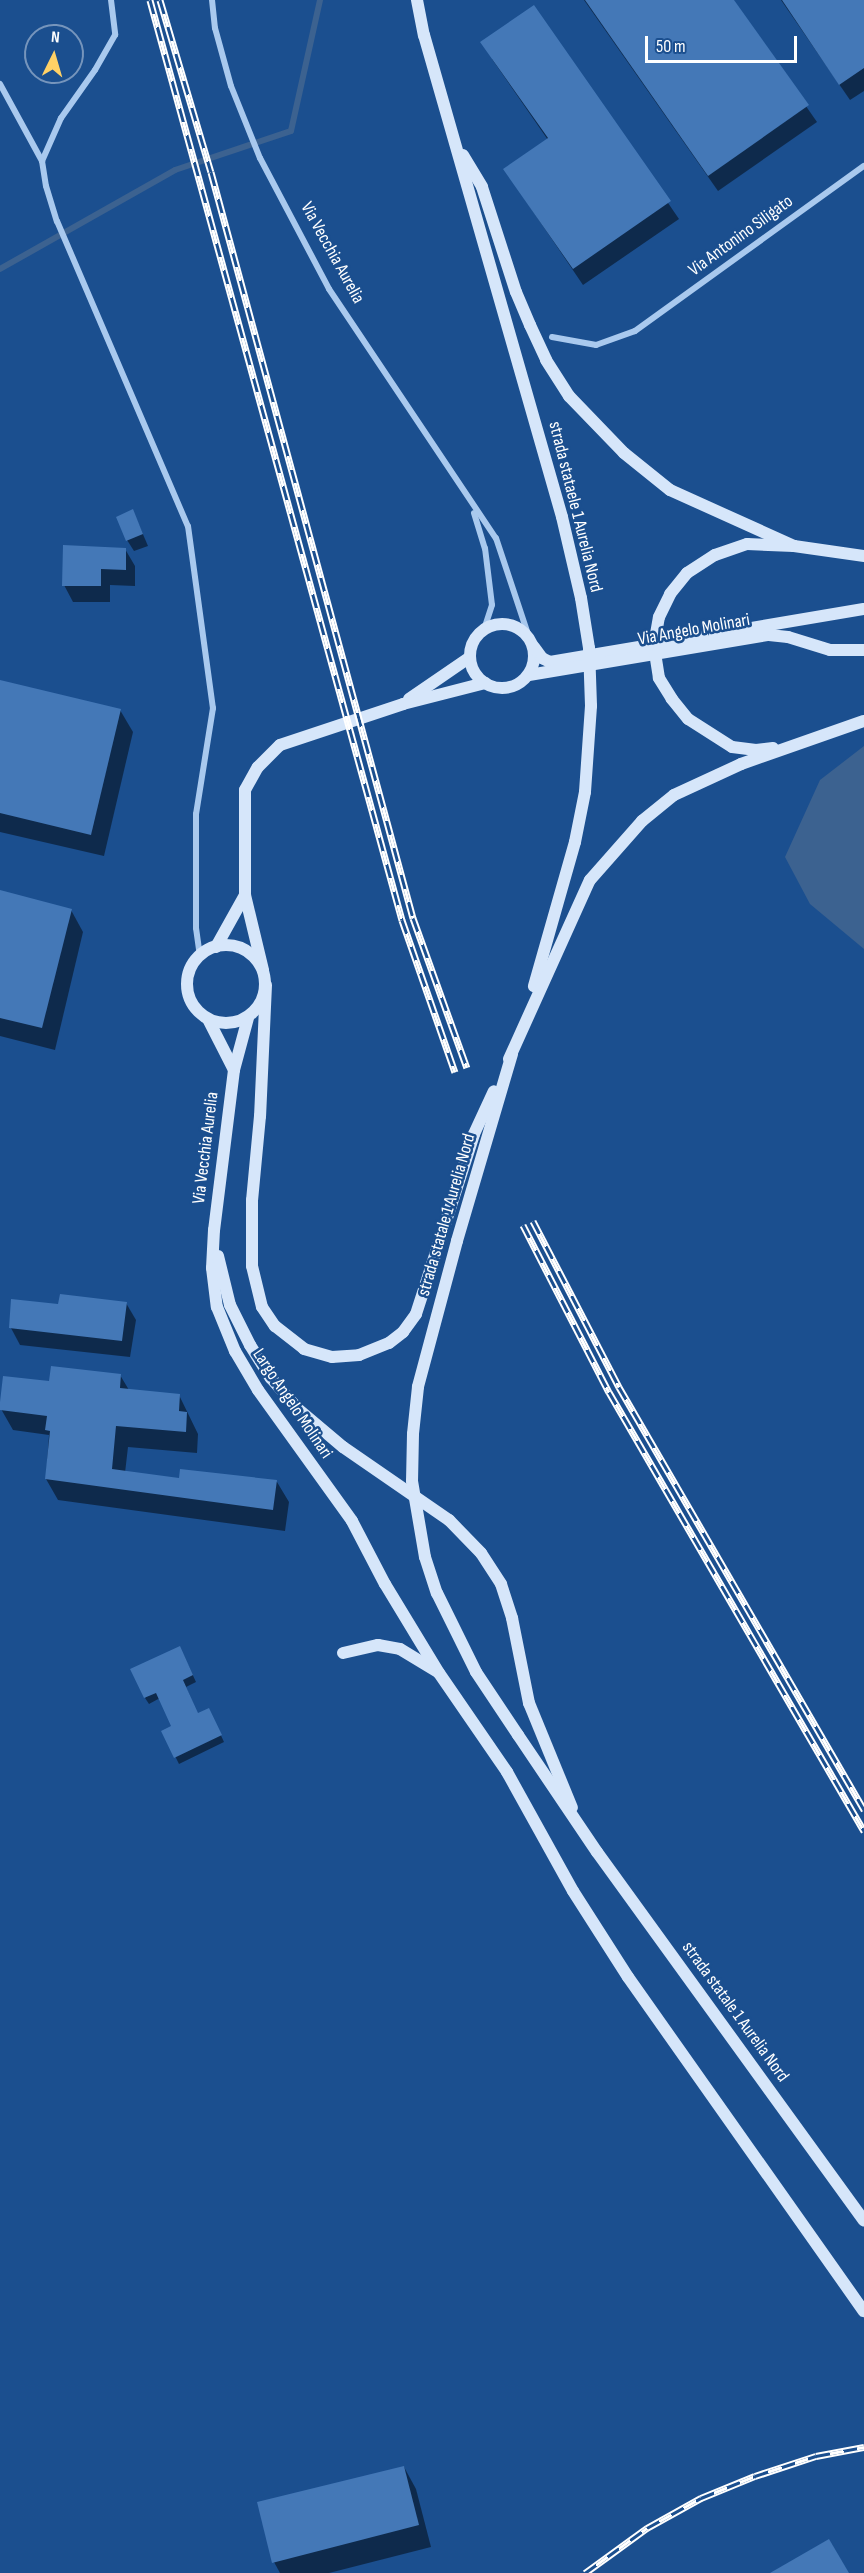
<!DOCTYPE html>
<html>
<head>
<meta charset="utf-8">
<style>
  body { margin:0 }
  #map { position:relative; width:864px; height:2573px; overflow:hidden; background:#1b4f8f; font-family:"Sofia Sans Condensed",sans-serif }
  div>[style] { position:absolute }
  .water>* { inset:0; background:#3c6290 }
  .shadow>* { inset:0; background:#0007 }
  .stream>* { height:6px; margin:-3px; padding:0 3px; transform-origin:3px; border-radius:3px; background:#3c6290 }
  .building>* { inset:0; background:#4478b7 }
  .street>* { height:6px; margin:-3px; padding:0 3px; transform-origin:3px; border-radius:3px; background:#a9c9ee }
  .secondary>* { height:12px; margin:-6px; padding:0 6px; transform-origin:6px; border-radius:6px; background:#d6e6fa }
  .secondary>.ring { margin:-6px; padding:0; box-sizing:content-box; background:none; border:12px solid #d6e6fa; border-radius:50% }
  .rail>* { height:7px; margin-top:-3.5px; transform-origin:0; background:repeating-linear-gradient(90deg,#1b4f8f 0 14px,#fff 0 28px); box-sizing:border-box; border-block:2px solid #fff }
  span { translate:-50% -50%; white-space:nowrap; text-align:center; line-height:1.15; -webkit-text-stroke:5px #1b4f8f; paint-order:stroke }
  .street-label { font-size:18px; color:#fff }
  .north { position:absolute; left:24px; top:24px; width:60px; height:60px; box-sizing:border-box; background:#1b4f8f; border:2px solid #7695bc; border-radius:50%; rotate:5deg; font-size:16px; font-weight:700; line-height:24px; text-align:center; color:#fff }
  .north::after { content:''; display:block; margin:auto; width:21px; height:27px; background:#ffd166; clip-path:polygon(50% 0,100% 100%,50% 72%,0 100%) }
  .scale { position:absolute; left:645px; top:36px; width:152px; height:27px; box-sizing:border-box; border:3px solid #fff; border-top:0; padding-left:8px; font-size:18px; line-height:21px; white-space:nowrap; color:#fff; -webkit-text-stroke:4px #1b4f8f; paint-order:stroke }
</style>
</head>
<body>
<div id="map">
  <div class="water">
    <div style="clip-path:polygon(864px 746px,864px 949px,810px 904px,785px 857px,820px 780px)"></div>
  </div>
  <div class="shadow">
    <div style="clip-path:polygon(584px 0,732px 0,817px 122px,718px 191px)"></div>
    <div style="clip-path:polygon(781px 0,864px 0,864px 91px,850px 100px)"></div>
    <div style="clip-path:polygon(534px 7px,679px 219px,583px 285px,505px 170px,548px 140px,492px 59px)"></div>
    <div style="clip-path:polygon(133px 511px,148px 546px,134px 551px,127px 540px)"></div>
    <div style="clip-path:polygon(125px 549px,135px 566px,135px 586px,110px 585px,110px 602px,73px 602px,64px 585px)"></div>
    <div style="clip-path:polygon(0 681px,120px 710px,133px 732px,104px 856px,0 832px)"></div>
    <div style="clip-path:polygon(0 892px,71px 910px,83px 932px,55px 1050px,0 1036px)"></div>
    <div style="clip-path:polygon(126px 1303px,136px 1320px,130px 1357px,20px 1345px,11px 1328px,60px 1306px)"></div>
    <div style="clip-path:polygon(120px 1375px,129px 1390px,179px 1395px,198px 1434px,197px 1453px,128px 1447px,125px 1473px,180px 1480px,277px 1482px,289px 1502px,285px 1531px,58px 1500px,46px 1479px,49px 1435px,13px 1430px,1px 1409px,51px 1382px)"></div>
    <div style="clip-path:polygon(183px 1654px,196px 1682px,186px 1687px,198px 1715px,212px 1716px,224px 1742px,179px 1764px,163px 1732px,173px 1727px,160px 1698px,149px 1704px,145px 1698px)"></div>
    <div style="clip-path:polygon(404px 2467px,416px 2489px,431px 2547px,329px 2573px,280px 2573px,274px 2562px)"></div>
  </div>
  <div class="stream">
    <div style="left:0;top:269px;width:201px;rotate:-29.5deg"></div>
    <div style="left:175px;top:170px;width:122px;rotate:-18.6deg"></div>
    <div style="left:291px;top:131px;width:134px;rotate:-77.5deg"></div>
  </div>
  <div class="building">
    <div style="clip-path:polygon(585px 0,734px 0,809px 105px,708px 176px)"></div>
    <div style="clip-path:polygon(782px 0,864px 0,864px 68px,839px 85px)"></div>
    <div style="clip-path:polygon(534px 5px,671px 201px,573px 269px,503px 169px,548px 138px,480px 42px)"></div>
    <div style="clip-path:polygon(133px 509px,143px 534px,126px 541px,116px 517px)"></div>
    <div style="clip-path:polygon(63px 545px,126px 548px,126px 570px,101px 569px,101px 586px,62px 586px)"></div>
    <div style="clip-path:polygon(0 680px,121px 709px,91px 835px,0 813px)"></div>
    <div style="clip-path:polygon(0 890px,72px 909px,42px 1028px,0 1018px)"></div>
    <div style="clip-path:polygon(60px 1294px,127px 1302px,122px 1341px,9px 1328px,11px 1299px,58px 1304px)"></div>
    <div style="clip-path:polygon(51px 1366px,121px 1374px,120px 1388px,180px 1394px,179px 1411px,187px 1412px,186px 1432px,116px 1426px,112px 1469px,179px 1478px,180px 1469px,277px 1480px,273px 1510px,45px 1479px,50px 1431px,45px 1430px,47px 1416px,0 1410px,0 1402px,3px 1376px,49px 1381px)"></div>
    <div style="clip-path:polygon(180px 1646px,193px 1675px,183px 1680px,198px 1713px,209px 1708px,222px 1735px,174px 1758px,161px 1731px,171px 1726px,156px 1693px,144px 1698px,130px 1669px)"></div>
    <div style="clip-path:polygon(404px 2466px,419px 2525px,272px 2563px,257px 2502px)"></div>
    <div style="clip-path:polygon(829px 2539px,849px 2573px,770px 2573px)"></div>
  </div>
  <div class="street">
    <div style="left:111px;top:0;width:35px;rotate:83deg"></div>
    <div style="left:115px;top:35px;width:40px;rotate:119.7deg"></div>
    <div style="left:95px;top:70px;width:59px;rotate:125.3deg"></div>
    <div style="left:61px;top:118px;width:47px;rotate:113.8deg"></div>
    <div style="left:42px;top:161px;width:25px;rotate:81deg"></div>
    <div style="left:46px;top:186px;width:37px;rotate:73deg"></div>
    <div style="left:57px;top:221px;width:332px;rotate:66.8deg"></div>
    <div style="left:188px;top:526px;width:184px;rotate:82.2deg"></div>
    <div style="left:213px;top:708px;width:107px;rotate:99.1deg"></div>
    <div style="left:196px;top:814px;width:114px;rotate:90deg"></div>
    <div style="left:196px;top:928px;width:27px;rotate:82deg"></div>
    <div style="left:212px;top:0;width:28px;rotate:84deg"></div>
    <div style="left:215px;top:28px;width:60px;rotate:74.6deg"></div>
    <div style="left:231px;top:86px;width:78px;rotate:68.1deg"></div>
    <div style="left:260px;top:158px;width:148px;rotate:62.2deg"></div>
    <div style="left:329px;top:289px;width:300px;rotate:56.2deg"></div>
    <div style="left:496px;top:538px;width:104px;rotate:71.6deg"></div>
    <div style="left:0;top:84px;width:88px;rotate:61.4deg"></div>
    <div style="left:552px;top:337px;width:45px;rotate:10.3deg"></div>
    <div style="left:596px;top:345px;width:41px;rotate:-19.7deg"></div>
    <div style="left:635px;top:331px;width:282px;rotate:-35.8deg"></div>
    <div style="left:474px;top:513px;width:37px;rotate:73deg"></div>
    <div style="left:485px;top:548px;width:57px;rotate:83deg"></div>
    <div style="left:492px;top:605px;width:25px;rotate:108deg"></div>
  </div>
  <div class="secondary">
    <div style="left:417px;top:0;width:36px;rotate:79deg"></div>
    <div style="left:424px;top:35px;width:501px;rotate:74.02deg"></div>
    <div style="left:562px;top:517px;width:83px;rotate:76.8deg"></div>
    <div style="left:581px;top:598px;width:51px;rotate:80.9deg"></div>
    <div style="left:589px;top:648px;width:58px;rotate:88deg"></div>
    <div style="left:591px;top:706px;width:86px;rotate:94deg"></div>
    <div style="left:585px;top:792px;width:51px;rotate:101.3deg"></div>
    <div style="left:575px;top:842px;width:150px;rotate:105.9deg"></div>
    <div style="left:463px;top:155px;width:37px;rotate:59deg"></div>
    <div style="left:482px;top:187px;width:110px;rotate:72.1deg"></div>
    <div style="left:516px;top:292px;width:36px;rotate:67deg"></div>
    <div style="left:530px;top:325px;width:38px;rotate:65deg"></div>
    <div style="left:546px;top:360px;width:43px;rotate:57.4deg"></div>
    <div style="left:569px;top:396px;width:79px;rotate:46deg"></div>
    <div style="left:624px;top:453px;width:59px;rotate:38.8deg"></div>
    <div style="left:670px;top:490px;width:136px;rotate:24.3deg"></div>
    <div class="ring" style="left:470px;top:624px;width:52px;height:52px"></div>
    <div style="left:534px;top:647px;width:14px;rotate:54deg"></div>
    <div style="left:542px;top:658px;width:9px;rotate:27deg"></div>
    <div style="left:550px;top:662px;width:318px;rotate:-9.6deg"></div>
    <div style="left:529px;top:675px;width:243px;rotate:-9.5deg"></div>
    <div style="left:769px;top:635px;width:19px;rotate:6deg"></div>
    <div style="left:788px;top:637px;width:44px;rotate:17.2deg"></div>
    <div style="left:830px;top:650px;width:34px"></div>
    <div style="left:409px;top:699px;width:74px;rotate:-34.5deg"></div>
    <div style="left:773px;top:748px;width:17px;rotate:173deg"></div>
    <div style="left:756px;top:750px;width:24px;rotate:-173deg"></div>
    <div style="left:732px;top:747px;width:52px;rotate:-147.5deg"></div>
    <div style="left:688px;top:719px;width:26px;rotate:-129deg"></div>
    <div style="left:672px;top:699px;width:25px;rotate:-122deg"></div>
    <div style="left:659px;top:678px;width:33px;rotate:-99deg"></div>
    <div style="left:654px;top:645px;width:28px;rotate:-80deg"></div>
    <div style="left:659px;top:617px;width:25px;rotate:-64deg"></div>
    <div style="left:670px;top:594px;width:27px;rotate:-51deg"></div>
    <div style="left:687px;top:573px;width:33px;rotate:-33deg"></div>
    <div style="left:715px;top:555px;width:34px;rotate:-19deg"></div>
    <div style="left:747px;top:544px;width:47px;rotate:2.4deg"></div>
    <div style="left:794px;top:546px;width:71px;rotate:8.1deg"></div>
    <div class="ring" style="left:187px;top:945px;width:66px;height:66px"></div>
    <div style="left:216px;top:947px;width:60px;rotate:-60.9deg"></div>
    <div style="left:263px;top:970px;width:77px;rotate:-103.5deg"></div>
    <div style="left:245px;top:895px;width:105px;rotate:-90deg"></div>
    <div style="left:245px;top:790px;width:26px;rotate:-61deg"></div>
    <div style="left:258px;top:767px;width:31px;rotate:-45deg"></div>
    <div style="left:280px;top:745px;width:130px;rotate:-18.4deg"></div>
    <div style="left:403px;top:704px;width:85px;rotate:-14.4deg"></div>
    <div style="left:266px;top:985px;width:131px;rotate:92.6deg"></div>
    <div style="left:260px;top:1116px;width:84px;rotate:95.4deg"></div>
    <div style="left:252px;top:1200px;width:66px;rotate:90deg"></div>
    <div style="left:252px;top:1266px;width:42px;rotate:76.3deg"></div>
    <div style="left:262px;top:1307px;width:23px;rotate:56deg"></div>
    <div style="left:275px;top:1326px;width:37px;rotate:38deg"></div>
    <div style="left:304px;top:1349px;width:29px;rotate:16deg"></div>
    <div style="left:332px;top:1357px;width:27px;rotate:-4deg"></div>
    <div style="left:359px;top:1355px;width:32px;rotate:-22deg"></div>
    <div style="left:389px;top:1343px;width:18px;rotate:-38deg"></div>
    <div style="left:403px;top:1332px;width:22px;rotate:-54deg"></div>
    <div style="left:416px;top:1314px;width:189px;rotate:-72.1deg"></div>
    <div style="left:474px;top:1134px;width:47px;rotate:-65.1deg"></div>
    <div style="left:248px;top:1018px;width:54px;rotate:105.1deg"></div>
    <div style="left:234px;top:1070px;width:161px;rotate:97.1deg"></div>
    <div style="left:214px;top:1230px;width:38px;rotate:93deg"></div>
    <div style="left:212px;top:1268px;width:39px;rotate:83deg"></div>
    <div style="left:217px;top:1307px;width:48px;rotate:67.8deg"></div>
    <div style="left:235px;top:1351px;width:45px;rotate:59.5deg"></div>
    <div style="left:258px;top:1390px;width:161px;rotate:54.3deg"></div>
    <div style="left:352px;top:1521px;width:71px;rotate:62.4deg"></div>
    <div style="left:385px;top:1584px;width:104px;rotate:58.8deg"></div>
    <div style="left:439px;top:1673px;width:120px;rotate:55.5deg"></div>
    <div style="left:507px;top:1772px;width:136px;rotate:61deg"></div>
    <div style="left:573px;top:1891px;width:102px;rotate:57.4deg"></div>
    <div style="left:628px;top:1977px;width:409px;rotate:54.8deg"></div>
    <div style="left:208px;top:1019px;width:57px;rotate:63deg"></div>
    <div style="left:512px;top:1054px;width:195px;rotate:106.4deg"></div>
    <div style="left:457px;top:1241px;width:151px;rotate:105deg"></div>
    <div style="left:418px;top:1387px;width:47px;rotate:96.1deg"></div>
    <div style="left:413px;top:1434px;width:47px;rotate:91.2deg"></div>
    <div style="left:412px;top:1481px;width:77px;rotate:80.3deg"></div>
    <div style="left:425px;top:1557px;width:38px;rotate:72deg"></div>
    <div style="left:437px;top:1593px;width:88px;rotate:63.7deg"></div>
    <div style="left:476px;top:1672px;width:76px;rotate:56.3deg"></div>
    <div style="left:518px;top:1735px;width:141px;rotate:56deg"></div>
    <div style="left:597px;top:1852px;width:455px;rotate:54.1deg"></div>
    <div style="left:509px;top:1059px;width:196px;rotate:-65.7deg"></div>
    <div style="left:590px;top:880px;width:79px;rotate:-48.6deg"></div>
    <div style="left:642px;top:821px;width:41px;rotate:-39.1deg"></div>
    <div style="left:674px;top:795px;width:74px;rotate:-24.8deg"></div>
    <div style="left:741px;top:764px;width:130px;rotate:-19.3deg"></div>
    <div style="left:218px;top:1256px;width:50px;rotate:76.2deg"></div>
    <div style="left:230px;top:1305px;width:45px;rotate:63.4deg"></div>
    <div style="left:250px;top:1345px;width:39px;rotate:58deg"></div>
    <div style="left:271px;top:1378px;width:41px;rotate:48.9deg"></div>
    <div style="left:298px;top:1409px;width:59px;rotate:40.2deg"></div>
    <div style="left:343px;top:1447px;width:129px;rotate:34.6deg"></div>
    <div style="left:449px;top:1520px;width:46px;rotate:45.9deg"></div>
    <div style="left:481px;top:1553px;width:37px;rotate:57deg"></div>
    <div style="left:501px;top:1584px;width:36px;rotate:72deg"></div>
    <div style="left:512px;top:1618px;width:87px;rotate:78.7deg"></div>
    <div style="left:529px;top:1703px;width:113px;rotate:67.7deg"></div>
    <div style="left:343px;top:1653px;width:36px;rotate:-13deg"></div>
    <div style="left:378px;top:1645px;width:22px;rotate:10deg"></div>
    <div style="left:400px;top:1649px;width:44px;rotate:31.2deg"></div>
  </div>
  <div class="rail">
    <div style="left:150px;top:0;width:954px;rotate:74.68deg"></div>
    <div style="left:402px;top:920px;width:161px;rotate:70.8deg"></div>
    <div style="left:160px;top:0;width:179px;rotate:73.5deg"></div>
    <div style="left:211px;top:172px;width:773px;rotate:74.85deg"></div>
    <div style="left:413px;top:918px;width:159px;rotate:70.2deg"></div>
    <div style="left:533px;top:1221px;width:187px;rotate:62.6deg"></div>
    <div style="left:619px;top:1387px;width:489px;rotate:59.9deg"></div>
    <div style="left:523px;top:1225px;width:188px;rotate:62.8deg"></div>
    <div style="left:609px;top:1392px;width:508px;rotate:59.85deg"></div>
    <div style="left:585px;top:2573px;width:77px;rotate:-36deg"></div>
    <div style="left:647px;top:2528px;width:62px;rotate:-29.1deg"></div>
    <div style="left:701px;top:2498px;width:58px;rotate:-22.2deg"></div>
    <div style="left:755px;top:2476px;width:64px;rotate:-18.2deg"></div>
    <div style="left:816px;top:2456px;width:49px;rotate:-10.6deg"></div>
  </div>
  <div class="street-label">
    <span style="left:741px;top:236px;rotate:-36deg">Via Antonino Siligato</span>
    <span style="left:332px;top:253px;rotate:61deg">Via Vecchia Aurelia</span>
    <span style="left:575px;top:507px;rotate:76deg">strada stataele 1 Aurelia Nord</span>
    <span style="left:694px;top:630px;rotate:-10deg">Via Angelo Molinari</span>
    <span style="left:206px;top:1148px;rotate:-83deg">Via Vecchia Aurelia</span>
    <span style="left:447px;top:1215px;rotate:-74deg">strada statale 1 Aurelia Nord</span>
    <span style="left:292px;top:1404px;rotate:56deg">Largo Angelo Molinari</span>
    <span style="left:735px;top:2012px;rotate:54deg">strada statale 1 Aurelia Nord</span>
  </div>
  <div class="north">N</div>
  <div class="scale">50 m</div>
</div>
</body>
</html>
